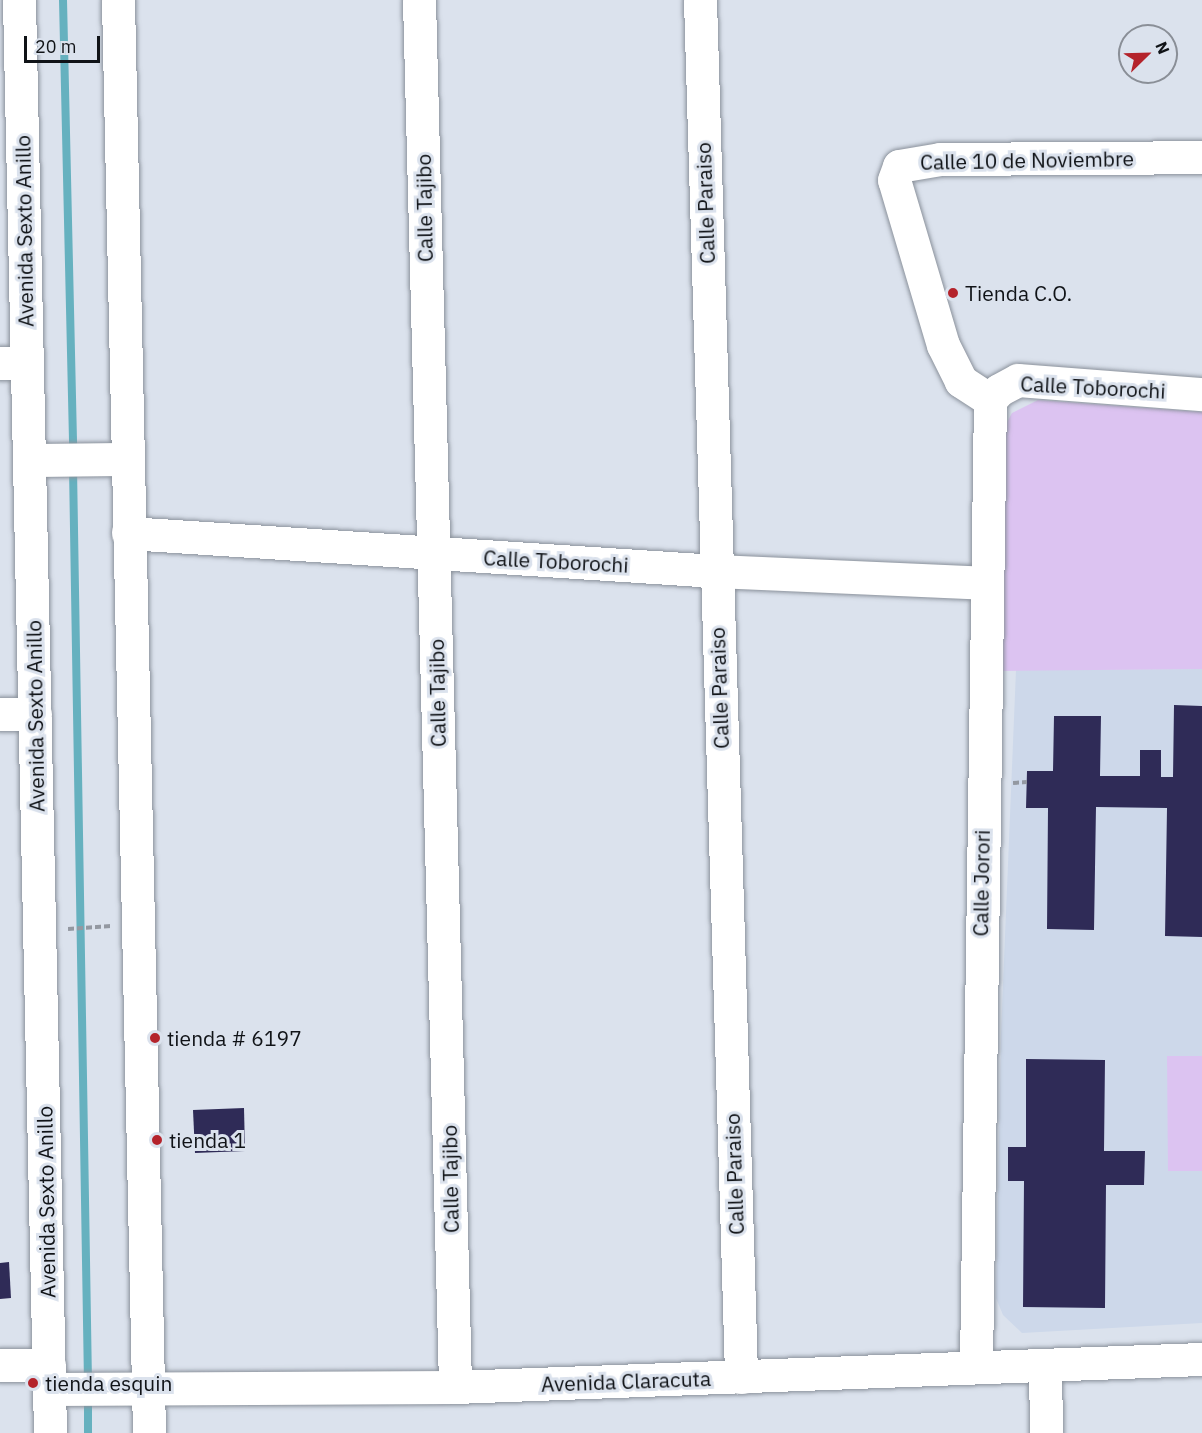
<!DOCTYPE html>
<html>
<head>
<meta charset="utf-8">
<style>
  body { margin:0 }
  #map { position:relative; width:1202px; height:1433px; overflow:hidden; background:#dbe2ed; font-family:"IBM Plex Sans",sans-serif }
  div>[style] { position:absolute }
  .built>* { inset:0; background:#cdd8ea }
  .green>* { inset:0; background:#dcc3f1 }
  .stream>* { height:8px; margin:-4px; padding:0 4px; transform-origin:4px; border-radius:4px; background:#66b1bf }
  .building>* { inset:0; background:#2f2b57 }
  .path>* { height:4px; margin-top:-2px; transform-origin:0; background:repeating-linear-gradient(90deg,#9398a1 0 6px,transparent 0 9px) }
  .roads { filter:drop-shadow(0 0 2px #8a919b) drop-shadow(0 0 2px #8a919b) }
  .minor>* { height:33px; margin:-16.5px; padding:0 16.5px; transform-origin:16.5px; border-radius:16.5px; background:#fff }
  .major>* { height:33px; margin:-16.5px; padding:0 16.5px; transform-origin:16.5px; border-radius:16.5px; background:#fff }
  .dots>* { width:16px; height:16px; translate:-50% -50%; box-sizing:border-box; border:3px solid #dbe2ed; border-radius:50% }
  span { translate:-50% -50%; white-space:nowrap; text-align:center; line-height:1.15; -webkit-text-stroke:6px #dbe2ed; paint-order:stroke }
  .street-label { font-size:21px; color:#101317 }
  .poi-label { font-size:21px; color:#101317 }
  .left { translate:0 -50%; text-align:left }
  .north { position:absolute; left:1118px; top:24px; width:60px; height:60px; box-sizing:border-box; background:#dbe2ed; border:2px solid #8a8f97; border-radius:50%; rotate:67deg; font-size:16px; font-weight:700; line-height:24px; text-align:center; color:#101317 }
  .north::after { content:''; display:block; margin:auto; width:21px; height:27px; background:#b4232b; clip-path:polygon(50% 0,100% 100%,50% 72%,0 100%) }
  .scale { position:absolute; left:24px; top:36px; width:76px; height:27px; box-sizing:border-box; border:3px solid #101317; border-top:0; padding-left:8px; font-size:18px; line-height:21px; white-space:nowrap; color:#101317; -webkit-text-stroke:4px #dbe2ed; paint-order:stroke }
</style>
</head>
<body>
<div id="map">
  <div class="built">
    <div style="clip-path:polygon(1202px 669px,1202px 1323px,1022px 1333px,1003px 1315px,996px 1298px,1001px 1034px,1016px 670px)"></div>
  </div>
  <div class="green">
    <div style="clip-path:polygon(1038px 400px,1202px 412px,1202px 669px,1002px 671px,1005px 426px,1012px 413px)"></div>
    <div style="clip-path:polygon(1167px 1056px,1202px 1056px,1202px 1171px,1168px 1171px)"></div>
  </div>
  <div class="stream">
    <div style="left:63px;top:0;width:453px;rotate:88.7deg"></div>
    <div style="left:73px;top:468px;width:915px;rotate:89.06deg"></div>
    <div style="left:88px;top:1400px;width:33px;rotate:90deg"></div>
  </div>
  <div class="building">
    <div style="clip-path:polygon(1174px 705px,1202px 706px,1202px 937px,1165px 936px,1167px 808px,1096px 807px,1094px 930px,1047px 929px,1048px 808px,1026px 808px,1027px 771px,1053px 771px,1054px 716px,1101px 716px,1100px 776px,1140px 776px,1140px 750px,1161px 750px,1161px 777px,1173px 777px)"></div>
    <div style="clip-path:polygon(1026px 1059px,1105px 1060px,1104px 1151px,1145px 1151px,1144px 1185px,1106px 1185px,1105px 1308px,1023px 1307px,1024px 1181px,1008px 1181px,1008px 1147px,1026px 1147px)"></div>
    <div style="clip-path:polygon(244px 1108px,245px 1151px,195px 1153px,193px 1110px)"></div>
    <div style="clip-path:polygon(9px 1262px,11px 1298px,0 1299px,0 1263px)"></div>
  </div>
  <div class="path">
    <div style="left:1013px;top:783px;width:14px;rotate:-4deg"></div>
    <div style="left:68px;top:929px;width:43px;rotate:-4deg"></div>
  </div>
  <div class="roads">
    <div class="minor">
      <div style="left:419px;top:0;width:1387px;rotate:88.51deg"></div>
      <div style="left:700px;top:0;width:1378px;rotate:88.29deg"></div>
      <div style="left:0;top:363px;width:27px"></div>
      <div style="left:990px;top:400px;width:35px;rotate:-147deg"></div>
      <div style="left:961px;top:381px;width:40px;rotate:-116.6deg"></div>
      <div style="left:943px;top:345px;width:172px;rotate:-106.5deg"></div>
      <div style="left:894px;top:180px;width:15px;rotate:-70deg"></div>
      <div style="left:899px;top:166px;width:42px;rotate:-9.7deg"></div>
      <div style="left:940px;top:159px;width:262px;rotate:-0.4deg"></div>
      <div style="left:990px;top:400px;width:13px;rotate:-48deg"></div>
      <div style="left:999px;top:390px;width:21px;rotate:-28deg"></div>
      <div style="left:1018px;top:380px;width:185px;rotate:4.4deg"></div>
      <div style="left:128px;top:533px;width:588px;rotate:3.7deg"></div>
      <div style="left:715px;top:571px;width:270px;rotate:2.5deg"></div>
      <div style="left:0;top:714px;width:35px"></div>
      <div style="left:0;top:1365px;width:49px"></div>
      <div style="left:976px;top:1365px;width:965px;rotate:-89.17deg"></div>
      <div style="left:1045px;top:1367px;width:66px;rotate:89.1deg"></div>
      <div style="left:50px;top:1389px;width:405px;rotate:-0.3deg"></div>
      <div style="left:455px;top:1387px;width:748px;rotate:-2.15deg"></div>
    </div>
    <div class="major">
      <div style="left:19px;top:0;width:1433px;rotate:88.76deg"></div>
      <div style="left:118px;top:0;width:1433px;rotate:88.76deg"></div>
      <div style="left:31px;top:460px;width:95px;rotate:-0.6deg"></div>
    </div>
  </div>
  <div class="dots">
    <div style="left:953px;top:293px;background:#b4232b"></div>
    <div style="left:155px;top:1038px;background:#b4232b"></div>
    <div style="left:157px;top:1140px;background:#b4232b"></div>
    <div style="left:33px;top:1383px;background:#b4232b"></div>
  </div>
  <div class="street-label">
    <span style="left:1027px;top:160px;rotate:-1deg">Calle 10 de Noviembre</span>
    <span style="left:705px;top:203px;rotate:-92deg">Calle Paraiso</span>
    <span style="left:424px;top:208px;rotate:-91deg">Calle Tajibo</span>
    <span style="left:24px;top:231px;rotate:-91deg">Avenida Sexto Anillo</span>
    <span style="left:1093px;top:387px;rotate:3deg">Calle Toborochi</span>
    <span style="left:556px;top:561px;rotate:3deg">Calle Toborochi</span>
    <span style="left:719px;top:688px;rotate:-92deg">Calle Paraiso</span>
    <span style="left:437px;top:693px;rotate:-91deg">Calle Tajibo</span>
    <span style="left:35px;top:716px;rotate:-91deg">Avenida Sexto Anillo</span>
    <span style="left:981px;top:883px;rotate:-89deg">Calle Jorori</span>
    <span style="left:734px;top:1174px;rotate:-92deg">Calle Paraiso</span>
    <span style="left:450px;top:1179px;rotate:-91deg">Calle Tajibo</span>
    <span style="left:46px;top:1202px;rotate:-91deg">Avenida Sexto Anillo</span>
    <span style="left:626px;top:1381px;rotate:-2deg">Avenida Claracuta</span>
  </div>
  <div class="poi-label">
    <span class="left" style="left:965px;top:293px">Tienda C.O.</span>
    <span class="left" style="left:167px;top:1038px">tienda # 6197</span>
    <span class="left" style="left:169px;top:1140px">tienda 1</span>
    <span class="left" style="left:45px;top:1383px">tienda esquin</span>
  </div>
  <div class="north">N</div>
  <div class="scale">20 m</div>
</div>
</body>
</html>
